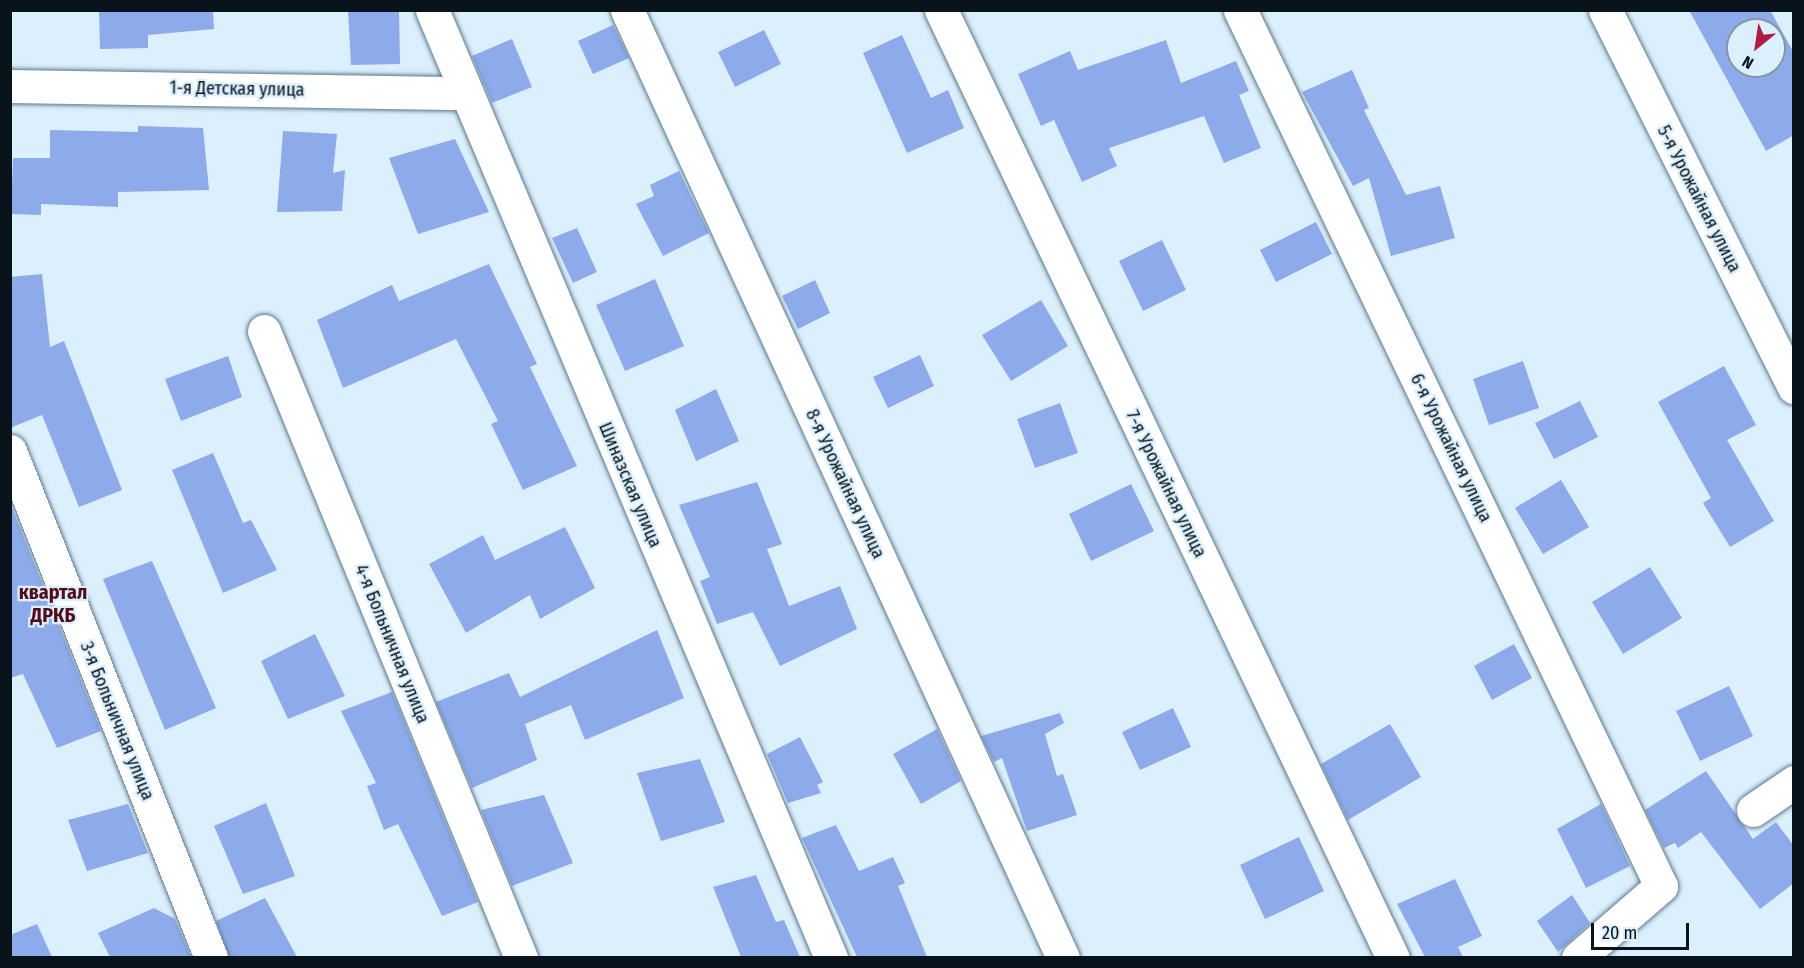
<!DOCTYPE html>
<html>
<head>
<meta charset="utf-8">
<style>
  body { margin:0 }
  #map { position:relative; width:1804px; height:968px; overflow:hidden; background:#dceffc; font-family:"Fira Sans Condensed",sans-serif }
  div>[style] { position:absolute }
  .building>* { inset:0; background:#8dabeb }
  .roads { filter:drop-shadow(0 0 2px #5b788c) drop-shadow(0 0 2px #5b788c) }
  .minor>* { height:33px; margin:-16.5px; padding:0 16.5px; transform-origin:16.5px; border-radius:16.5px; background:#fff }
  span { translate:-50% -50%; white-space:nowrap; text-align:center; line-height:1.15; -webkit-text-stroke:4.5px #dceffc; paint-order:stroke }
  .street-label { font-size:18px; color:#08131b }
  .neighbourhood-label { font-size:20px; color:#520d1d; font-weight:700 }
  .frame { position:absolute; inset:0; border:12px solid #08131b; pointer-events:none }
  .north { position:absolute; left:1726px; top:18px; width:60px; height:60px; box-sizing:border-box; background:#dceffc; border:2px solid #8797a2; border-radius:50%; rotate:210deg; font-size:16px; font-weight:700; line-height:24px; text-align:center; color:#08131b }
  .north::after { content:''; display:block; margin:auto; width:21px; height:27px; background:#b01d44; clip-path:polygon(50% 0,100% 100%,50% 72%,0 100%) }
  .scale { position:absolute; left:1591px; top:923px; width:98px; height:27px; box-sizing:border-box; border:3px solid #08131b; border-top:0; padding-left:8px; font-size:18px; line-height:21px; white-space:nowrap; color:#08131b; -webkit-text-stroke:4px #dceffc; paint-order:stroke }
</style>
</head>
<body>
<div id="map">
  <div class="building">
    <div style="clip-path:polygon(99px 10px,213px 10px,214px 29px,148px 35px,148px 48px,100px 49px)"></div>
    <div style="clip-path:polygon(348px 10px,399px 10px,400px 64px,351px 65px)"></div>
    <div style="clip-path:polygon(evenodd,1689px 10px,1770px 10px,1794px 53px,1794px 135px,1766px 151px,1689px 10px,1738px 30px,1774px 30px,1774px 66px,1738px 66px,1738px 30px)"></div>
    <div style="clip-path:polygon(613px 25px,629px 58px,593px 74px,578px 41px)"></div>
    <div style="clip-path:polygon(764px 30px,781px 64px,735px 87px,718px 52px)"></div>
    <div style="clip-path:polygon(902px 35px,931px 98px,948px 90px,964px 128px,907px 153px,863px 53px)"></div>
    <div style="clip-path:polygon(512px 39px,532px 87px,492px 103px,472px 56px)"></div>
    <div style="clip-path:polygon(1166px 40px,1181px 83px,1236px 61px,1249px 91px,1239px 95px,1261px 148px,1224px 163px,1204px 116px,1109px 148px,1117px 166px,1082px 182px,1054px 120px,1041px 126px,1018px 74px,1070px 51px,1078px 70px)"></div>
    <div style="clip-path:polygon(1352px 70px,1369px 108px,1364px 110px,1406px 195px,1440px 186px,1455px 238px,1391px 256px,1369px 178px,1353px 186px,1302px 92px)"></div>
    <div style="clip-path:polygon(138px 126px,203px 128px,209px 190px,118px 192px,118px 207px,41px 204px,41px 215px,11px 214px,13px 158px,50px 158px,50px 130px,138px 132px)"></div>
    <div style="clip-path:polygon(283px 131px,337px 134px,333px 173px,345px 170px,342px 211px,277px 212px)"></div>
    <div style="clip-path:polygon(455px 139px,489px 212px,418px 234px,389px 158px)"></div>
    <div style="clip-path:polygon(679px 171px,709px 233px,663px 256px,636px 204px,654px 196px,650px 185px)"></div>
    <div style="clip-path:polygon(1316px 222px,1332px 254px,1276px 282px,1260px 250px)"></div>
    <div style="clip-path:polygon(577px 228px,597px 272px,573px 283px,552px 238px)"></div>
    <div style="clip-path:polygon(1162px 240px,1186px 290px,1143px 311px,1119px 261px)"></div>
    <div style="clip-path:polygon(489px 264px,537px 364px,530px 367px,577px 466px,523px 490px,491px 424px,498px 421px,456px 339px,343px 388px,317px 320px,392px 285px,399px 301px)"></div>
    <div style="clip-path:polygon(42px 274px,50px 347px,64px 341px,122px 490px,79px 507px,42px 415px,10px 428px,10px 277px)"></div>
    <div style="clip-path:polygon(655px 279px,684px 346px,625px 371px,596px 305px)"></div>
    <div style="clip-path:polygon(815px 280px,830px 313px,798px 329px,782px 296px)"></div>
    <div style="clip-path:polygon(1041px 300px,1068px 346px,1011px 381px,982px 335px)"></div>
    <div style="clip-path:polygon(920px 355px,934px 386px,888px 408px,873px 377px)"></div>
    <div style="clip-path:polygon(228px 356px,242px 397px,181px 421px,165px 379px)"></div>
    <div style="clip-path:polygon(1523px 361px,1539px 408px,1489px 425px,1473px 379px)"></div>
    <div style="clip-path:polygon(1724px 366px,1756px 425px,1727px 440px,1774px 521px,1730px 547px,1703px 503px,1711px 498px,1658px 402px)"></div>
    <div style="clip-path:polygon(716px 389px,739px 441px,696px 461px,675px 410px)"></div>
    <div style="clip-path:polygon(1580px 401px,1598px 437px,1554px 459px,1535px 423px)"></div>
    <div style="clip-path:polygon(1060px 403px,1078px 453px,1035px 468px,1017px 419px)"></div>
    <div style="clip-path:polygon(213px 453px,243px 523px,251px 520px,277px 570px,223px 593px,172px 470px)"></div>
    <div style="clip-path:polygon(1561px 480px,1589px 527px,1543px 554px,1515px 508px)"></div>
    <div style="clip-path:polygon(757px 482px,782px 544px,767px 549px,789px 606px,840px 586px,857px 629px,780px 666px,753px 612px,717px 624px,700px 581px,710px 577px,679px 505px)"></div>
    <div style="clip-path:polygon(1131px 484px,1154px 531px,1091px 561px,1069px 514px)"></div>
    <div style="clip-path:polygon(10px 503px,101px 731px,57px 748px,23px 674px,10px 678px)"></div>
    <div style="clip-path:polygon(565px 527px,595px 588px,540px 619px,530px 595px,466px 633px,429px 564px,483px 535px,495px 560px)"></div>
    <div style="clip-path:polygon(152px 561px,216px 708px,165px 730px,103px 579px)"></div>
    <div style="clip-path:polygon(1650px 567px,1682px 618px,1623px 654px,1592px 602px)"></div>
    <div style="clip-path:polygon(657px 630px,684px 698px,585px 740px,571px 705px,525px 724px,537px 760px,472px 788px,436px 702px,509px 673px,520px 697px)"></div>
    <div style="clip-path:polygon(315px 634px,345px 696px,288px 719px,261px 661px)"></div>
    <div style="clip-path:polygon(1514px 644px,1532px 678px,1492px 700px,1474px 666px)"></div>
    <div style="clip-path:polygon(1729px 686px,1753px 736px,1700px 761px,1676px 711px)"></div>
    <div style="clip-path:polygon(392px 692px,478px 902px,442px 916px,398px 824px,384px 830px,367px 786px,376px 783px,341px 711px)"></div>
    <div style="clip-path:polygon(1173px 708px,1191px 747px,1140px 770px,1122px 732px)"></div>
    <div style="clip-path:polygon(1060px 713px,1064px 723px,1045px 734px,1057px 776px,1063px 774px,1077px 815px,1027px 831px,1002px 758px,994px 762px,981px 736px)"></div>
    <div style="clip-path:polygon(1390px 724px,1421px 777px,1348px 820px,1321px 764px)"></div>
    <div style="clip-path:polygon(937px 729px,961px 781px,921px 804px,893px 754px)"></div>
    <div style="clip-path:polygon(800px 737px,823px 782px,817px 785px,821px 793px,788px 803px,767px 754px)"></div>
    <div style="clip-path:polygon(700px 759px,725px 822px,661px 841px,637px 773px)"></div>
    <div style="clip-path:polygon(1706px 771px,1753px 839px,1776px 822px,1794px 846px,1794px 883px,1760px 909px,1701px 832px,1678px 848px,1675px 843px,1664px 848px,1645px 810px)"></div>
    <div style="clip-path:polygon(544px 795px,573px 863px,512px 886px,481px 810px)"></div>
    <div style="clip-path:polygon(266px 803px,295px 876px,243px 894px,214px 826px)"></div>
    <div style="clip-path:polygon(128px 804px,148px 853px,87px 871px,68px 820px)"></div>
    <div style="clip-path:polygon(1601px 804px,1630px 866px,1586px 888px,1557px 829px)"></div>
    <div style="clip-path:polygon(836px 825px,859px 871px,893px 857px,905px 883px,898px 886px,927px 957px,857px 957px,802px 838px)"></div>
    <div style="clip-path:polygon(1299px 837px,1324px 891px,1265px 919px,1240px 865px)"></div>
    <div style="clip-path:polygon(756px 875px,776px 922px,784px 920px,800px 957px,741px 957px,713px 887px)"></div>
    <div style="clip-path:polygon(1455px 879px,1482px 936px,1458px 947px,1463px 957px,1425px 957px,1397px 904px)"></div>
    <div style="clip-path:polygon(1572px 895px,1590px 923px,1558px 952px,1537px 921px)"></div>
    <div style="clip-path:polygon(265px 898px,297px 957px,229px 957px,216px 921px)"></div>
    <div style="clip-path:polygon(154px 908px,175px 919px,191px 957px,110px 957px,98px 933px)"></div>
    <div style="clip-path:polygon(37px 924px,52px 957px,10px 957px,10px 935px)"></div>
  </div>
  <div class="roads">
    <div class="minor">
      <div style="left:432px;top:10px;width:1029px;rotate:67.17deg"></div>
      <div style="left:627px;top:10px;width:1043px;rotate:65.3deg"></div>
      <div style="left:941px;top:10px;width:1050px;rotate:64.51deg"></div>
      <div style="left:1240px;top:10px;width:972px;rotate:64.33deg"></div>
      <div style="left:1661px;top:886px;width:110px;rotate:139.1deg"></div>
      <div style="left:1605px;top:10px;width:422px;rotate:63.4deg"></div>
      <div style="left:10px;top:86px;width:454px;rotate:0.9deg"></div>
      <div style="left:264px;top:331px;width:678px;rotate:67.71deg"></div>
      <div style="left:10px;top:451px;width:545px;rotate:68.37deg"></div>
      <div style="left:1753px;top:810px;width:50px;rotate:-34.3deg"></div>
    </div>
  </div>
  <div class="street-label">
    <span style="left:237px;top:89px;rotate:1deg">1-я Детская улица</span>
    <span style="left:1699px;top:199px;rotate:63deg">5-я Урожайная улица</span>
    <span style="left:1451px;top:448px;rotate:64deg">6-я Урожайная улица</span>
    <span style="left:845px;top:484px;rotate:65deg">8-я Урожайная улица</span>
    <span style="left:1166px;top:484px;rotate:64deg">7-я Урожайная улица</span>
    <span style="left:630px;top:485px;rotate:67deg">Шиназская улица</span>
    <span style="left:392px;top:644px;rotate:68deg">4-я Больничная улица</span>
    <span style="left:117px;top:721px;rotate:68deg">3-я Больничная улица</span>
  </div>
  <div class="neighbourhood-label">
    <span style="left:53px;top:604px">квартал<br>ДРКБ</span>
  </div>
  <div class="frame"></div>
  <div class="north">N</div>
  <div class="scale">20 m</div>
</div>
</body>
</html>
